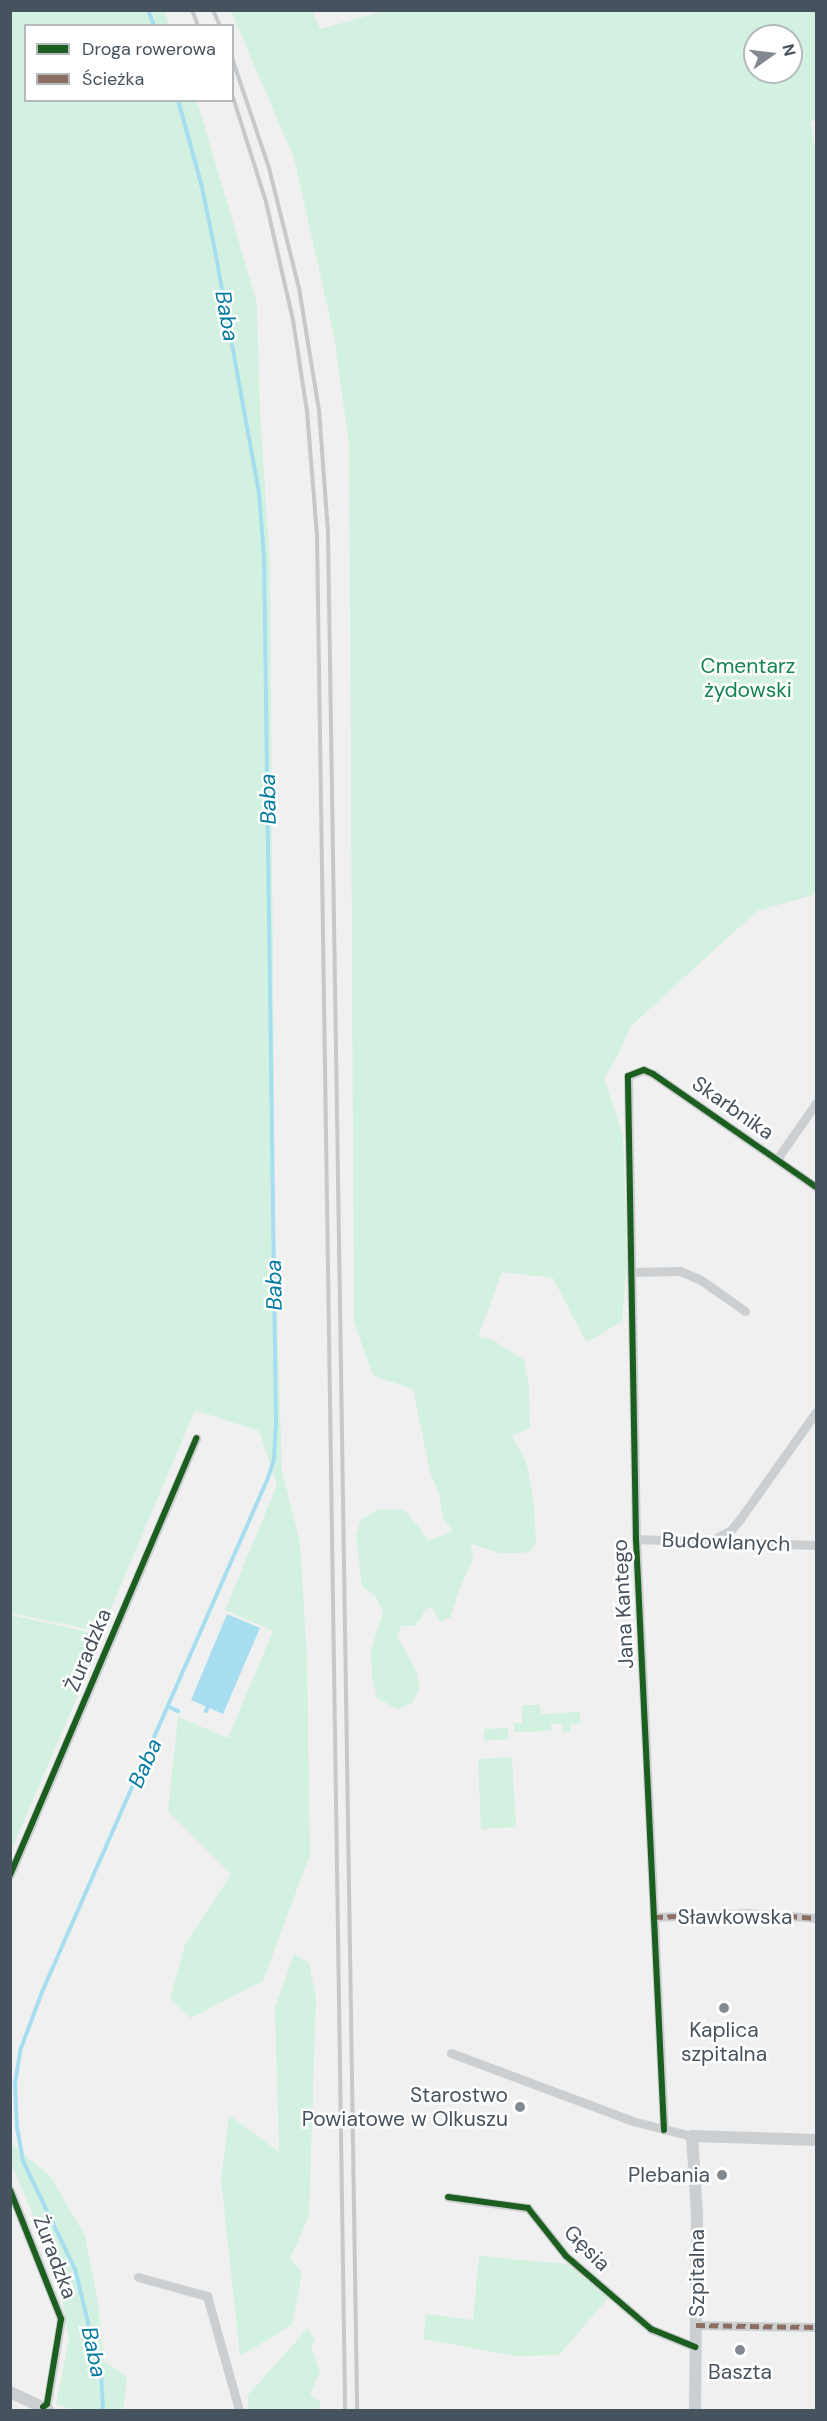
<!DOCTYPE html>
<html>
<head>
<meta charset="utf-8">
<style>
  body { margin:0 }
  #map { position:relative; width:827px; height:2421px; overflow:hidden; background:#f1f0f0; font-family:"DM Sans",sans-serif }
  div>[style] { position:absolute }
  .green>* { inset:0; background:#d3f1e0 }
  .water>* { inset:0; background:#a6def0 }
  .stream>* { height:4px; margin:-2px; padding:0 2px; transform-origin:2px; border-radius:2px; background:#a6def0 }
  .minor>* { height:9px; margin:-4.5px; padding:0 4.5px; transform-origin:4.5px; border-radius:4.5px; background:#cccfd1 }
  .tertiary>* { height:12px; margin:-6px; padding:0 6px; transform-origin:6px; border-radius:6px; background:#cccfd1 }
  .rail>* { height:4px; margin:-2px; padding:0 2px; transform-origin:2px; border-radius:2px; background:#c6c8ca }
  .quiet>* { height:4.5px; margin-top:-2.25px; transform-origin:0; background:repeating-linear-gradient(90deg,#8d6e63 0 9px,transparent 0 13.5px) }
  .cycleway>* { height:6px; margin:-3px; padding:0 3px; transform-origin:3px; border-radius:3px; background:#1b5e20 }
  .dots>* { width:16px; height:16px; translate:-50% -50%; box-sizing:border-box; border:3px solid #fff; border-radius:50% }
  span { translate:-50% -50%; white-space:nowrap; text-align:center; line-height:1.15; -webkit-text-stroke:5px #fff; paint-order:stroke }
  .park-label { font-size:21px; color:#13834f }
  .street-label { font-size:21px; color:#46525d }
  .poi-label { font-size:21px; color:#46525d }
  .right { translate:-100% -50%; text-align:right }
  .water-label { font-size:22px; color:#067ba1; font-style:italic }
  .frame { position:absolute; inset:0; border:12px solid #46525d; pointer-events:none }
  .legend { position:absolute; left:24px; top:24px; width:210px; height:78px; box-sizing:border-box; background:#fff; border:2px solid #b5babe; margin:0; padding:8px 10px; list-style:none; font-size:18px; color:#46525d }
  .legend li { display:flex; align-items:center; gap:12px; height:30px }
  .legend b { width:30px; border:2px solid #b5babe }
  .north { position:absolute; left:743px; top:24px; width:60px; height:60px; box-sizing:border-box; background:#fff; border:2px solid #b5babe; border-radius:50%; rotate:76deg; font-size:16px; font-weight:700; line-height:24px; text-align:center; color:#46525d }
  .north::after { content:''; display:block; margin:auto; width:21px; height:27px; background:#828990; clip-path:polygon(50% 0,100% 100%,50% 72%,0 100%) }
</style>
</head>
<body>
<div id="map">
  <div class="green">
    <div style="clip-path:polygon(evenodd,388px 10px,816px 11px,816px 120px,810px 122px,816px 151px,816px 890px,813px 895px,757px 911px,631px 1026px,617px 1057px,604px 1078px,623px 1135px,627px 1262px,622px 1322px,586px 1342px,553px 1278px,502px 1272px,478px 1337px,493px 1340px,524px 1360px,529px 1387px,530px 1428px,512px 1436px,526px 1462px,529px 1475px,534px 1504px,536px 1543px,530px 1551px,523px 1553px,500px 1553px,471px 1544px,473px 1559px,459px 1590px,451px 1617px,440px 1622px,432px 1607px,424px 1610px,422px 1617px,414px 1626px,401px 1626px,397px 1635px,417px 1673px,420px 1688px,412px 1703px,397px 1709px,377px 1698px,372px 1676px,371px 1650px,383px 1612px,376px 1597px,362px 1586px,356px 1535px,361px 1520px,378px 1509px,405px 1510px,429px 1541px,453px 1531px,443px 1518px,439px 1494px,430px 1472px,413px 1389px,373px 1376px,354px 1322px,349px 445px,334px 336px,294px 158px,231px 11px,313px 11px,320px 29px,388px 10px,755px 36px,791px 36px,791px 72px,755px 72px,755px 36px)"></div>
    <div style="clip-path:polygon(10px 11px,164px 11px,170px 25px,26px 26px,26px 100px,197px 101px,257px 303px,260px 412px,270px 563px,275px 1244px,282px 1471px,300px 1542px,307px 1658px,310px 1854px,263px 1981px,191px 2018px,170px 1999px,185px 1945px,231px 1874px,168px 1811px,178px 1717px,228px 1738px,273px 1631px,225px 1610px,277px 1485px,259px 1431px,195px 1410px,101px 1632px,11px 1613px)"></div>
    <div style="clip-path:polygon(11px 1615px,101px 1635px,98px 1648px,11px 1851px)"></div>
    <div style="clip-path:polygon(522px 1705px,540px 1705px,541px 1714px,580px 1712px,581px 1723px,571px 1724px,570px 1732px,563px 1733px,562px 1723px,551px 1724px,551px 1731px,514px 1732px,514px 1723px,522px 1723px)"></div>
    <div style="clip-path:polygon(508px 1728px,509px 1739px,484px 1741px,484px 1729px)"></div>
    <div style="clip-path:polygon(512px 1757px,516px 1827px,481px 1829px,478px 1759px)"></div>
    <div style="clip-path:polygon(294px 1954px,309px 1963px,316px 1998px,309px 2216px,290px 2259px,302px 2272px,292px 2325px,240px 2356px,221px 2180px,229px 2115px,279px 2152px,275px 2008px)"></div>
    <div style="clip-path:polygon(12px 2144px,51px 2177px,85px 2236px,98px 2302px,104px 2361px,127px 2377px,123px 2410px,73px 2410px,56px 2404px,69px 2340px,58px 2276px,11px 2162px)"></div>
    <div style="clip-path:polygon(479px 2256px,567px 2264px,608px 2298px,559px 2355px,516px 2356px,423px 2339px,426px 2314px,473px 2320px)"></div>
    <div style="clip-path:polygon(308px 2328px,315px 2341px,311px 2346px,320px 2372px,310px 2394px,321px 2402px,319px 2410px,248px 2410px,248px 2395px)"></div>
  </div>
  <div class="water">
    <div style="clip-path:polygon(227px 1614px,260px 1628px,223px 1714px,191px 1700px)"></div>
  </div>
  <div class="stream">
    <div style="left:148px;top:10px;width:17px;rotate:69deg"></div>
    <div style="left:169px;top:1707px;width:10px;rotate:24deg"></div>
    <div style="left:206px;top:1711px;width:4px;rotate:-63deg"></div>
    <div style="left:103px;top:2410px;width:33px;rotate:-93deg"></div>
    <div style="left:101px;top:2377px;width:111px;rotate:-103.5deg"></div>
    <div style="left:75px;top:2269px;width:120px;rotate:-115.7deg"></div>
    <div style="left:23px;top:2161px;width:34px;rotate:-100deg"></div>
    <div style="left:17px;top:2128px;width:44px;rotate:-92.6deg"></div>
    <div style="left:15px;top:2084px;width:36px;rotate:-81deg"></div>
    <div style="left:21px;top:2048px;width:60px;rotate:-69.4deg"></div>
    <div style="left:42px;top:1992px;width:561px;rotate:-66.27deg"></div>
    <div style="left:268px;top:1478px;width:20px;rotate:-72deg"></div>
    <div style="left:274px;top:1459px;width:33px;rotate:-87deg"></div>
    <div style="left:276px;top:1426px;width:869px;rotate:-90.79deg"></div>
    <div style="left:264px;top:557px;width:64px;rotate:-94.5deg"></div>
    <div style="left:259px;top:493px;width:247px;rotate:-100.3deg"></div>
    <div style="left:215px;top:250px;width:68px;rotate:-101.8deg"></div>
    <div style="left:201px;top:183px;width:86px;rotate:-105.5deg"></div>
  </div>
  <div class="minor">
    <div style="left:777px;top:1159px;width:68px;rotate:-55.1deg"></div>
    <div style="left:631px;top:1272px;width:49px;rotate:-1.2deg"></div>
    <div style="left:680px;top:1271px;width:23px;rotate:23deg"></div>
    <div style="left:701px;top:1280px;width:54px;rotate:35.2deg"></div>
    <div style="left:636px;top:1539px;width:180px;rotate:1.9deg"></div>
    <div style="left:712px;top:1540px;width:20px;rotate:-27deg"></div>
    <div style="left:730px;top:1531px;width:16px;rotate:-50deg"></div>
    <div style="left:740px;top:1519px;width:131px;rotate:-54.6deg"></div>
    <div style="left:10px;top:1875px;width:475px;rotate:-66.9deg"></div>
    <div style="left:654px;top:1917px;width:94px;rotate:-2.4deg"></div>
    <div style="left:748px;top:1913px;width:68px;rotate:4.2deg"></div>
    <div style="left:451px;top:2053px;width:197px;rotate:20.5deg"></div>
    <div style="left:636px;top:2122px;width:58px;rotate:14deg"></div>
    <div style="left:664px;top:2130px;width:592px;rotate:-92.71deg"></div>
    <div style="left:636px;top:1539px;width:463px;rotate:-91deg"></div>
    <div style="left:628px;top:1076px;width:17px;rotate:-21deg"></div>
    <div style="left:644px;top:1070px;width:10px;rotate:24deg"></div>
    <div style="left:653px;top:1074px;width:198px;rotate:34.7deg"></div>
    <div style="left:10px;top:2190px;width:139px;rotate:68.4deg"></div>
    <div style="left:61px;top:2319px;width:86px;rotate:99.4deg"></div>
    <div style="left:47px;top:2404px;width:5px;rotate:143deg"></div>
    <div style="left:448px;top:2197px;width:81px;rotate:7.8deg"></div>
    <div style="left:528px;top:2208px;width:61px;rotate:51.6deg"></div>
    <div style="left:566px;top:2256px;width:112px;rotate:40.7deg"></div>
    <div style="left:651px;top:2329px;width:48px;rotate:22.2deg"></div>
    <div style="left:138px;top:2277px;width:72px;rotate:15.4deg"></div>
    <div style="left:207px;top:2296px;width:118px;rotate:74.3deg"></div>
    <div style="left:696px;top:2325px;width:120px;rotate:1deg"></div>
  </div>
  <div class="tertiary">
    <div style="left:10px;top:2392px;width:42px;rotate:25.3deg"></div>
    <div style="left:695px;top:2410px;width:195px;rotate:-89.4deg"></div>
    <div style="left:697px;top:2215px;width:79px;rotate:-93.6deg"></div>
    <div style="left:692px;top:2136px;width:124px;rotate:1.8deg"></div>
  </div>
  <div class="rail">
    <div style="left:192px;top:10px;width:17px;rotate:69deg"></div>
    <div style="left:213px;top:10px;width:17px;rotate:66deg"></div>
    <div style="left:232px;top:58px;width:116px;rotate:71.4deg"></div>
    <div style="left:269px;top:168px;width:124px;rotate:76deg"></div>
    <div style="left:299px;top:288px;width:124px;rotate:80.7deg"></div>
    <div style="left:319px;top:410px;width:124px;rotate:85.8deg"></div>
    <div style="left:328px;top:534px;width:1876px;rotate:89.11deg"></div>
    <div style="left:232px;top:94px;width:113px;rotate:72.5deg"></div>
    <div style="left:266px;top:202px;width:121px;rotate:77.1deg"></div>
    <div style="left:293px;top:320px;width:92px;rotate:81.3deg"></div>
    <div style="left:307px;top:411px;width:124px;rotate:85.4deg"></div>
    <div style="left:317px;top:535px;width:1875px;rotate:89.14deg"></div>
  </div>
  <div class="quiet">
    <div style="left:654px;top:1917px;width:94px;rotate:-2.4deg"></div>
    <div style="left:748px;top:1913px;width:68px;rotate:4.2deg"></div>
    <div style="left:696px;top:2325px;width:120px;rotate:1deg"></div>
  </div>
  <div class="cycleway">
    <div style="left:10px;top:1875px;width:475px;rotate:-66.9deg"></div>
    <div style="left:664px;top:2130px;width:592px;rotate:-92.71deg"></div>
    <div style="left:636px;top:1539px;width:463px;rotate:-91deg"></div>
    <div style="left:628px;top:1076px;width:17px;rotate:-21deg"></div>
    <div style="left:644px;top:1070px;width:10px;rotate:24deg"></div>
    <div style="left:653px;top:1074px;width:198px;rotate:34.7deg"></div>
    <div style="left:10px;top:2190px;width:139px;rotate:68.4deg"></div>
    <div style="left:61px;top:2319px;width:86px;rotate:99.4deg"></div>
    <div style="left:47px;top:2404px;width:5px;rotate:143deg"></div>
    <div style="left:448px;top:2197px;width:81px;rotate:7.8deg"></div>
    <div style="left:528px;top:2208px;width:61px;rotate:51.6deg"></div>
    <div style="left:566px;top:2256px;width:112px;rotate:40.7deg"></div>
    <div style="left:651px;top:2329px;width:48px;rotate:22.2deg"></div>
  </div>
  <div class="dots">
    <div style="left:724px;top:2008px;background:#828990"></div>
    <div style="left:520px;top:2107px;background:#828990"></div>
    <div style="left:722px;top:2175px;background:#828990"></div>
    <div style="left:740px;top:2350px;background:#828990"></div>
  </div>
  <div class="park-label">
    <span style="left:748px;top:678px">Cmentarz<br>żydowski</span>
  </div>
  <div class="street-label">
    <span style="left:733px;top:1108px;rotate:35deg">Skarbnika</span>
    <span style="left:726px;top:1542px;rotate:2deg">Budowlanych</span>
    <span style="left:623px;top:1604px;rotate:-93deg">Jana Kantego</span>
    <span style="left:88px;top:1650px;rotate:-67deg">Żuradzka</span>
    <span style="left:735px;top:1917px">Sławkowska</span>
    <span style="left:587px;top:2248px;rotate:45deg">Gęsia</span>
    <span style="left:55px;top:2257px;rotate:69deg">Żuradzka</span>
    <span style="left:697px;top:2273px;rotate:-90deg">Szpitalna</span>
  </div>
  <div class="poi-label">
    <span style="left:724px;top:2042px">Kaplica<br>szpitalna</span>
    <span class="right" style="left:508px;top:2107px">Starostwo<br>Powiatowe w Olkuszu</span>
    <span class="right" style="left:710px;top:2175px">Plebania</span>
    <span style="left:740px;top:2372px">Baszta</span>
  </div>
  <div class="water-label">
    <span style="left:227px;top:316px;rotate:80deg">Baba</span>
    <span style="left:268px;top:799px;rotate:-91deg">Baba</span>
    <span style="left:274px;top:1285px;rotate:-91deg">Baba</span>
    <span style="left:145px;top:1763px;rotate:-66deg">Baba</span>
    <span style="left:94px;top:2352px;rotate:78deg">Baba</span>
  </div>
  <div class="frame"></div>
  <ul class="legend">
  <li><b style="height:8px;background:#1b5e20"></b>Droga rowerowa</li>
  <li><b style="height:8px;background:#8d6e63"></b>Ścieżka</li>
  </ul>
  <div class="north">N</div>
</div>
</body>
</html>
